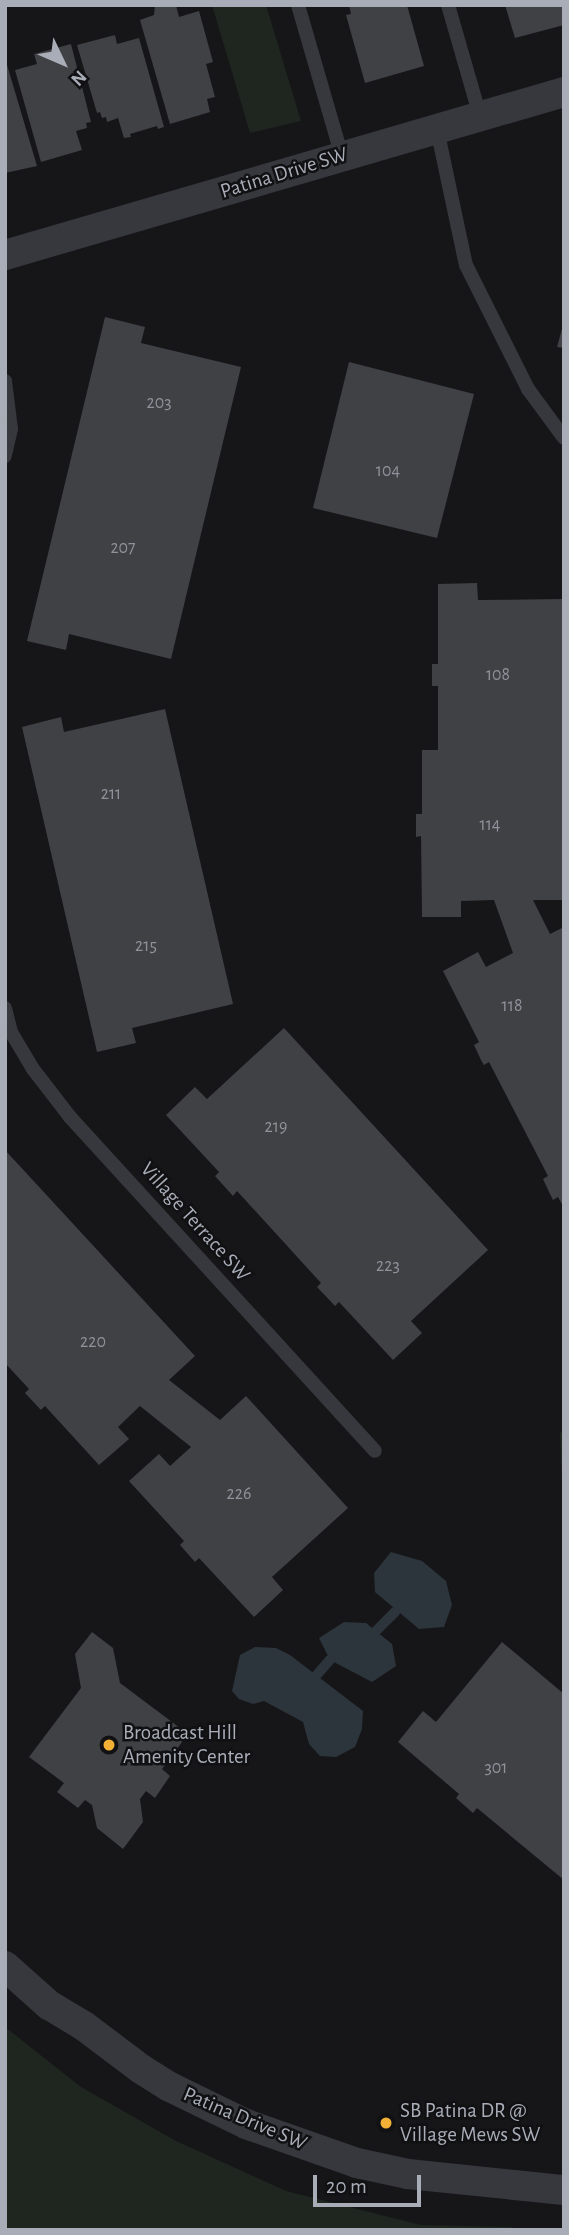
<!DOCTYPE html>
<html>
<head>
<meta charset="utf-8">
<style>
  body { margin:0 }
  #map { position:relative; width:569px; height:2235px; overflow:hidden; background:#161618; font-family:"Alegreya Sans",sans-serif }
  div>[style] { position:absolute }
  .green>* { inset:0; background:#1e261f }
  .water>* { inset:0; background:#2c353c }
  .stream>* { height:10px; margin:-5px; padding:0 5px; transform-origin:5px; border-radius:5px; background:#2c353c }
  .building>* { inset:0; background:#404145 }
  .lane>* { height:14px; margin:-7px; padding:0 7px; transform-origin:7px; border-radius:7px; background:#37383d }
  .street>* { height:30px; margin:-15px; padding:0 15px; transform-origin:15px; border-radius:15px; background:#37383d }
  .dots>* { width:19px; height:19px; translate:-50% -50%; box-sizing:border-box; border:4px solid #111113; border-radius:50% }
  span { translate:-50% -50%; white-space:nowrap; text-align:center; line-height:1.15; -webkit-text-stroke:5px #111113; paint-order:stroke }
  .number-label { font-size:18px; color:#8e929b }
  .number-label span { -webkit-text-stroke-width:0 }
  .street-label { font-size:21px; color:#a8adb8 }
  .poi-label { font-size:21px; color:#a8adb8 }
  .left { translate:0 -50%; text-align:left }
  .frame { position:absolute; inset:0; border:7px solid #a8adb8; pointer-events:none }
  .north { position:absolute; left:28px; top:28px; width:70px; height:70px; -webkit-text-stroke:5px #111113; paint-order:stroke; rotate:134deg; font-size:19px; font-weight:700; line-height:28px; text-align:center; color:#a8adb8 }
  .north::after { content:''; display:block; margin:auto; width:24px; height:32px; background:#a8adb8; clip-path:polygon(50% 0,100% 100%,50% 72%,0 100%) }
  .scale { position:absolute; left:313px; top:2175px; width:108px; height:32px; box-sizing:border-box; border:4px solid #a8adb8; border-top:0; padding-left:9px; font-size:21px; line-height:24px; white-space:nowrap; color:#a8adb8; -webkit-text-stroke:5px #111113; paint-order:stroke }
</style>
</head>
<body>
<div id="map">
  <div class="green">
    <div style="clip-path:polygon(212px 5px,266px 5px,301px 121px,250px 133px)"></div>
    <div style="clip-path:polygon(564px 1431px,564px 1537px,560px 1433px)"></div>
    <div style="clip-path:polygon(5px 2027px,81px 2087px,176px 2141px,286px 2191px,421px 2225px,512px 2227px,512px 2230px,10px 2230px,5px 2226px)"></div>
  </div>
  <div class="water">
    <div style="clip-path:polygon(391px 1552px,422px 1561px,446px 1581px,452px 1605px,444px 1627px,419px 1629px,375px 1592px,374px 1573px)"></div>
    <div style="clip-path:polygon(344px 1622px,366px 1623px,392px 1644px,396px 1666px,372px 1682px,330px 1660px,319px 1638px)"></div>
    <div style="clip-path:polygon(255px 1647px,276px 1648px,290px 1655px,363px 1711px,362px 1729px,355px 1747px,336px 1757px,320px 1756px,309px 1744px,303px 1722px,264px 1701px,253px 1704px,239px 1699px,232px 1691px,240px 1655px)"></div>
  </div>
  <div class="stream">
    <div style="left:376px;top:1631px;width:27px;rotate:-45deg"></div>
    <div style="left:315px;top:1677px;width:23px;rotate:-49deg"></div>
  </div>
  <div class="building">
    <div style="clip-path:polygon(155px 5px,176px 5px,179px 17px,199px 11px,213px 62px,206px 64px,215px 97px,207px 99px,210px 112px,170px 124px,140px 20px,154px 15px)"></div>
    <div style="clip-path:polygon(349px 5px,407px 5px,424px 66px,365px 83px,346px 15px,351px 14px)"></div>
    <div style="clip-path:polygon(505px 5px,564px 5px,564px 25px,515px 38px)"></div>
    <div style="clip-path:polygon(115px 35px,117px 44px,139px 38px,164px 127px,158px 129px,157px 126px,130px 134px,131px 137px,124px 138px,118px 118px,107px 122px,106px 117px,102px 118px,100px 112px,97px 113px,77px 45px)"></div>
    <div style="clip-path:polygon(71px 44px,91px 122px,86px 123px,87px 128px,76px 131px,82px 150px,41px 162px,15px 70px,37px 64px,34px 54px)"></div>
    <div style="clip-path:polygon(5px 58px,37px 166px,5px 173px)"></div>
    <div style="clip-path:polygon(105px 317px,145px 327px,141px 343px,241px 367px,171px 659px,69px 634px,66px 650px,27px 641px)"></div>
    <div style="clip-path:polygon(563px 325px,564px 325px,564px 348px,557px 347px)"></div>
    <div style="clip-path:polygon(349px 362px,474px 394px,437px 538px,313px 508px)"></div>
    <div style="clip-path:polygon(477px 583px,478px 600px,564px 599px,564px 900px,533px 900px,550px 934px,564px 927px,564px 1208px,558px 1197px,553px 1200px,550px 1194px,543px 1179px,548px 1176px,489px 1062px,484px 1065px,481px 1060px,474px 1045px,479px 1042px,443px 971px,478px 952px,486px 967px,513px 953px,494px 900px,461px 901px,461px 917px,422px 917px,421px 836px,416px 837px,416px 814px,422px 814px,422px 750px,438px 750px,438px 686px,432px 686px,432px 664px,438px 664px,438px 584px)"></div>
    <div style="clip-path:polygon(165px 709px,233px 1004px,132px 1028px,136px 1043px,97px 1052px,22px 727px,61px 717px,64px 732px)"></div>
    <div style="clip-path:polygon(284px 1028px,488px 1250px,411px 1321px,422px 1333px,393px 1360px,339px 1302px,335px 1306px,317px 1287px,321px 1283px,237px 1191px,233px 1196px,215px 1176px,219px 1172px,166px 1115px,195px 1087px,207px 1099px)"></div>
    <div style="clip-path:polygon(5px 1150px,195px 1356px,169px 1380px,220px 1420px,246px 1396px,348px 1508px,272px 1577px,283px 1590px,254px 1617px,199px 1558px,195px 1562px,180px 1545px,184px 1541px,129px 1481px,159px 1454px,170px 1466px,191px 1447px,140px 1406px,118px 1427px,129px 1439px,99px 1465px,45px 1406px,41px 1410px,25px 1393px,29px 1389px,5px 1363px)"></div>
    <div style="clip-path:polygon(92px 1632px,113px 1648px,120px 1683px,188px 1734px,162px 1769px,170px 1776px,155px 1798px,146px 1791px,140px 1799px,143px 1822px,123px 1849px,97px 1828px,92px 1805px,85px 1800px,78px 1808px,57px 1792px,64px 1783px,29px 1757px,81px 1688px,75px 1654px)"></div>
    <div style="clip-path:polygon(502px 1642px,564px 1694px,564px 1880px,477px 1808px,473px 1813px,465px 1806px,456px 1798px,459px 1794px,398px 1742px,423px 1711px,436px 1722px)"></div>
  </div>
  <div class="lane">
    <div style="left:298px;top:5px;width:157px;rotate:73.8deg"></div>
    <div style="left:448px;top:5px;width:116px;rotate:73.9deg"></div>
    <div style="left:437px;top:129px;width:139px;rotate:78deg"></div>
    <div style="left:466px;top:265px;width:139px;rotate:63.4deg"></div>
    <div style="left:528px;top:389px;width:61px;rotate:53.7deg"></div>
    <div style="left:5px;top:381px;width:48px;rotate:82.9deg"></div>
    <div style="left:11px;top:429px;width:28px;rotate:103deg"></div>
    <div style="left:5px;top:1008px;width:25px;rotate:76deg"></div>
    <div style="left:11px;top:1032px;width:43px;rotate:59.3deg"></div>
    <div style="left:33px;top:1069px;width:61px;rotate:52.4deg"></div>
    <div style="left:70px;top:1117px;width:452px;rotate:47.6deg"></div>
  </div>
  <div class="street">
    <div style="left:5px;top:255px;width:582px;rotate:-16.26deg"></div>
    <div style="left:5px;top:1966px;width:59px;rotate:41.6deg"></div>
    <div style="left:49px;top:2005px;width:41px;rotate:31deg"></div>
    <div style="left:84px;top:2026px;width:71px;rotate:37deg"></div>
    <div style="left:141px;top:2069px;width:32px;rotate:32deg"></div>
    <div style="left:168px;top:2086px;width:87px;rotate:26deg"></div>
    <div style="left:246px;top:2124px;width:118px;rotate:19.4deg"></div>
    <div style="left:357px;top:2163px;width:52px;rotate:12.2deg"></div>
    <div style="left:408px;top:2174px;width:157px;rotate:5.9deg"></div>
  </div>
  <div class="dots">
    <div style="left:109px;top:1745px;background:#f2b134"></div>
    <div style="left:386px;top:2123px;background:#f2b134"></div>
  </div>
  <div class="number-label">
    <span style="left:159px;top:403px">203</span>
    <span style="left:388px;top:471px">104</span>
    <span style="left:123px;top:548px">207</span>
    <span style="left:498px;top:675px">108</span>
    <span style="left:111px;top:794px">211</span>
    <span style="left:490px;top:825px">114</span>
    <span style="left:146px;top:946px">215</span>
    <span style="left:512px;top:1006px">118</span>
    <span style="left:276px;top:1127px">219</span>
    <span style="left:388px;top:1266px">223</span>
    <span style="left:93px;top:1342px">220</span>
    <span style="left:239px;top:1494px">226</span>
    <span style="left:496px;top:1768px">301</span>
  </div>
  <div class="street-label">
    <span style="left:284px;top:173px;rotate:-17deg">Patina Drive SW</span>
    <span style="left:195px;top:1222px;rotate:48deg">Village Terrace SW</span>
    <span style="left:245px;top:2119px;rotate:23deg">Patina Drive SW</span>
  </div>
  <div class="poi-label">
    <span class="left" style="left:123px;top:1745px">Broadcast Hill<br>Amenity Center</span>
    <span class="left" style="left:400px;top:2123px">SB Patina DR @<br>Village Mews SW</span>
  </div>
  <div class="frame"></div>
  <div class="north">N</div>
  <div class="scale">20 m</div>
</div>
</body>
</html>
